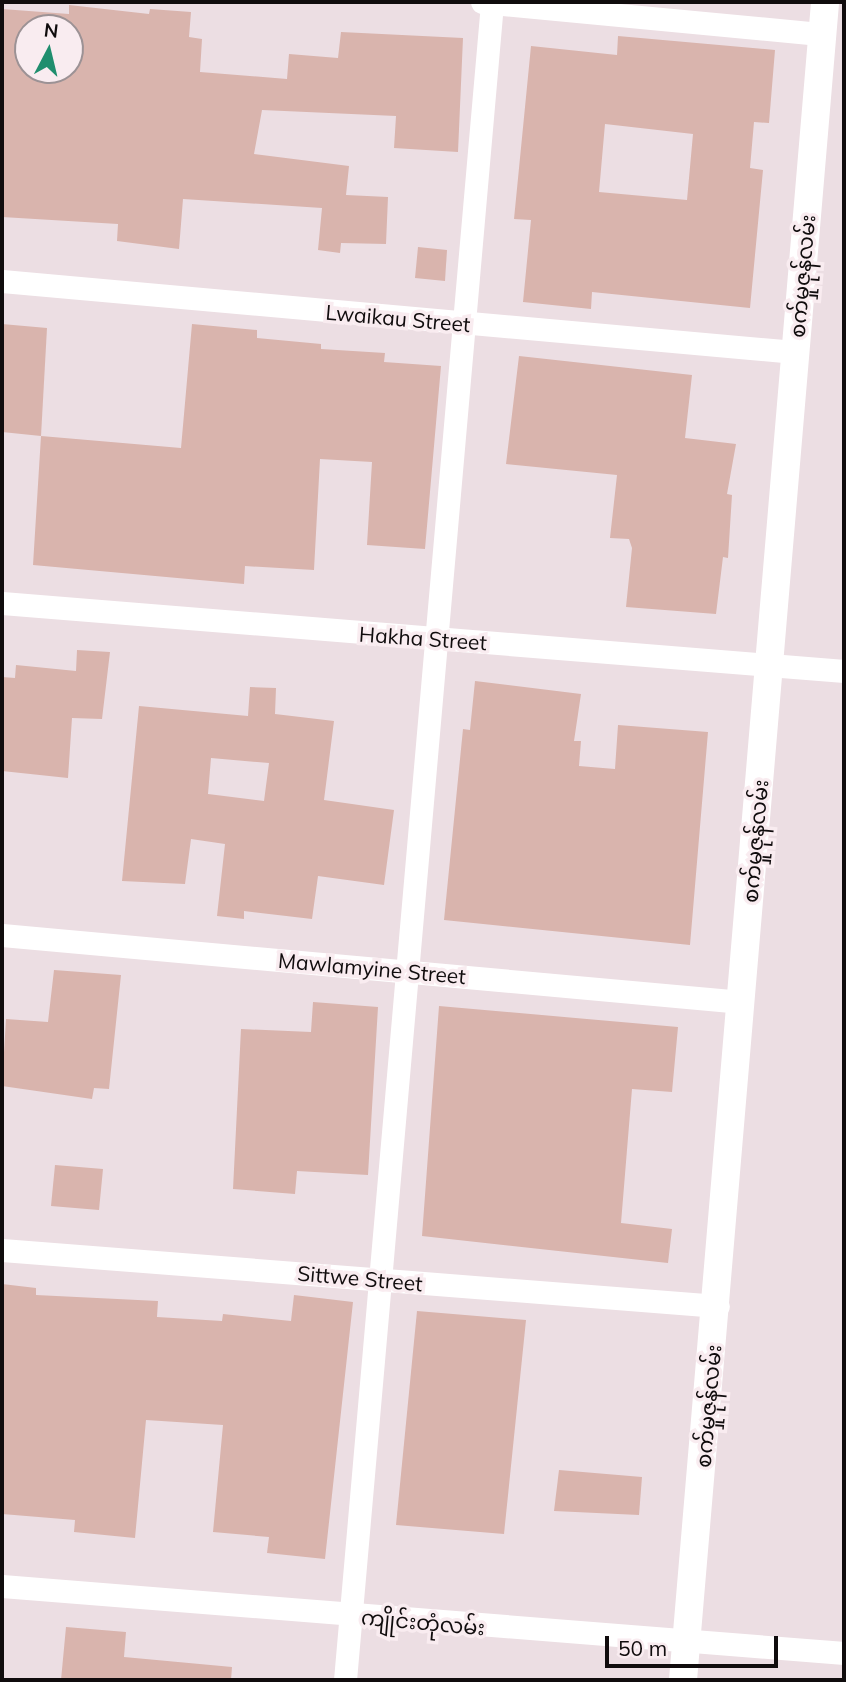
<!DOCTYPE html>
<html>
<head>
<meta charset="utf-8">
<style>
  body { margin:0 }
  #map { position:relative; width:846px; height:1682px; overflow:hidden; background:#ecdee3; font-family:Mulish,"Noto Sans Myanmar",sans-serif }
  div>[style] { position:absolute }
  .building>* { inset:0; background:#d9b4ad }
  .minor>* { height:23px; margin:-11.5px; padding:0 11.5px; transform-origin:11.5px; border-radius:11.5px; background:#fff }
  .tertiary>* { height:28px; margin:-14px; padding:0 14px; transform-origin:14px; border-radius:14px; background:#fff }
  span { translate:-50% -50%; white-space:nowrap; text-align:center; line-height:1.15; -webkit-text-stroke:7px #f9ecf0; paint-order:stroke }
  .street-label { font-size:21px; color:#100c0d }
  .frame { position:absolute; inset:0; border:4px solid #100c0d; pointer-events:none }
  .north { position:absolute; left:14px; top:14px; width:70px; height:70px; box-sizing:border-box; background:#f9ecf0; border:2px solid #9c9295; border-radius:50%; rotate:7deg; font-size:19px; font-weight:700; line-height:28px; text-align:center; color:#100c0d }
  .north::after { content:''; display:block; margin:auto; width:24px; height:32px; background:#208e6e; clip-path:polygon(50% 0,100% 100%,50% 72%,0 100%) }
  .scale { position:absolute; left:605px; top:1636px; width:173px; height:32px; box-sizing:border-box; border:4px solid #100c0d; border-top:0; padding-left:9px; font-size:21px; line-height:24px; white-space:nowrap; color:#100c0d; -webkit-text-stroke:5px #f9ecf0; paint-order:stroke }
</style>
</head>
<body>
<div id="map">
  <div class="building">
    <div style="clip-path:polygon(evenodd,69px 5px,149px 14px,150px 9px,191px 12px,189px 37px,202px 39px,200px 72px,287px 79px,289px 54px,338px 58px,341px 32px,463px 38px,458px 152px,394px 148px,396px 116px,262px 110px,254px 154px,349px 166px,346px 195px,388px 197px,386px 244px,341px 243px,340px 253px,318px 250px,322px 208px,183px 199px,179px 249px,117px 241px,118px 224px,2px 217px,2px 9px,69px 14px,69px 5px,28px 28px,70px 28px,70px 70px,28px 70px,28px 28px)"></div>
    <div style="clip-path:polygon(evenodd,618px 36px,775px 50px,769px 123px,754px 122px,750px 168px,763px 170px,750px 308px,592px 292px,591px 309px,523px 302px,531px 220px,514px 219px,531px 46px,617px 55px,618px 36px,605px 124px,693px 134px,687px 200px,599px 192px,605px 124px)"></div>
    <div style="clip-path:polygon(418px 247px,447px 250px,445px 281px,415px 278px)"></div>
    <div style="clip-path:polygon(2px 324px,47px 328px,41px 436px,2px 432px)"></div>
    <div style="clip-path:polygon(192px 324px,257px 330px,257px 338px,321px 344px,321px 349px,385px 353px,384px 362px,441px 366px,425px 549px,367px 545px,372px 462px,320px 459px,314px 570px,245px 566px,244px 584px,33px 565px,41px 436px,181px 448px)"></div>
    <div style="clip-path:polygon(519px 356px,692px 375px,685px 438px,736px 444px,727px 494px,732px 495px,728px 558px,723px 557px,716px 614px,626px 607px,632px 548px,629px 539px,610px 538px,617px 475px,506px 464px)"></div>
    <div style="clip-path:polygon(77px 650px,110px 652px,102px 719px,72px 718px,68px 778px,2px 771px,2px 677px,15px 678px,16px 665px,76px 671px)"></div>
    <div style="clip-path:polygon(475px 681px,581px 694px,574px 741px,581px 741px,579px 766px,615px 769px,618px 725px,708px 732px,690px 945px,444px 920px,463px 729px,470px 730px)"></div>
    <div style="clip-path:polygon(evenodd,250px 687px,276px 688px,275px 714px,334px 721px,324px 800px,394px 810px,384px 885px,318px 876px,312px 919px,244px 911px,244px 919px,217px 916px,225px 844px,191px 839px,185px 884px,122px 881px,139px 706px,248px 716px,250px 687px,211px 758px,269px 763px,264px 801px,208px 794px,211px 758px)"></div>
    <div style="clip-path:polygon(54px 970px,121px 975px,109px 1089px,94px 1088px,92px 1099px,2px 1086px,6px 1019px,48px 1022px)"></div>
    <div style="clip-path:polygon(313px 1002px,378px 1007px,368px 1175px,297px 1171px,295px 1194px,233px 1189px,241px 1029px,311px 1032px)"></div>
    <div style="clip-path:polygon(439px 1006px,678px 1027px,672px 1092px,632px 1089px,621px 1223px,672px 1229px,668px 1263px,422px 1236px)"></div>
    <div style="clip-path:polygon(55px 1165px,103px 1169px,99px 1210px,51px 1206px)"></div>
    <div style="clip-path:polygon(2px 1284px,36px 1288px,36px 1295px,158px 1301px,157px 1317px,222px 1321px,223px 1314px,291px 1321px,294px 1295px,353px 1302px,325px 1559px,267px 1553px,269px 1537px,213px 1532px,223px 1425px,146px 1420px,135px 1538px,74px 1532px,75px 1520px,2px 1514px)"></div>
    <div style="clip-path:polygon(417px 1311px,526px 1320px,504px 1534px,396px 1525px)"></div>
    <div style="clip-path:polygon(559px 1470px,642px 1477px,639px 1515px,554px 1511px)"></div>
    <div style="clip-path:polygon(66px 1627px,126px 1632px,124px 1657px,232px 1667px,231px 1680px,61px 1680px)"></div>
  </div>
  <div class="minor">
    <div style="left:482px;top:2px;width:342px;rotate:5.4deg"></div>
    <div style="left:2px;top:281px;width:796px;rotate:5.12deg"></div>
    <div style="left:2px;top:603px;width:845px;rotate:4.62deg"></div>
    <div style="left:2px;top:935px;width:743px;rotate:5.17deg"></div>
    <div style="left:2px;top:1250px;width:718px;rotate:4.47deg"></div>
    <div style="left:2px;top:1586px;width:845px;rotate:4.55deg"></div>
    <div style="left:345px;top:1680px;width:1683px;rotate:-84.99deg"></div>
  </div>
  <div class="tertiary">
    <div style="left:683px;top:1680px;width:1684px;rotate:-85.16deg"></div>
  </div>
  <div class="street-label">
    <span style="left:802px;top:276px;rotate:-85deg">စက်မှုဇုန်လမ်း</span>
    <span style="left:398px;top:318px;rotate:5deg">Lwaikau Street</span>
    <span style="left:423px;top:638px;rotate:4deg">Hakha Street</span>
    <span style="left:755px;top:841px;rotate:-85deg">စက်မှုဇုန်လမ်း</span>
    <span style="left:372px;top:968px;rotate:5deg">Mawlamyine Street</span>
    <span style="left:360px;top:1278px;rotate:5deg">Sittwe Street</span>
    <span style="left:708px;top:1406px;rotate:-85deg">စက်မှုဇုန်လမ်း</span>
    <span style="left:423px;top:1622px;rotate:5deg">ကျိုင်းတုံလမ်း</span>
  </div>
  <div class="frame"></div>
  <div class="north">N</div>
  <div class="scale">50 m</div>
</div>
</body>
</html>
